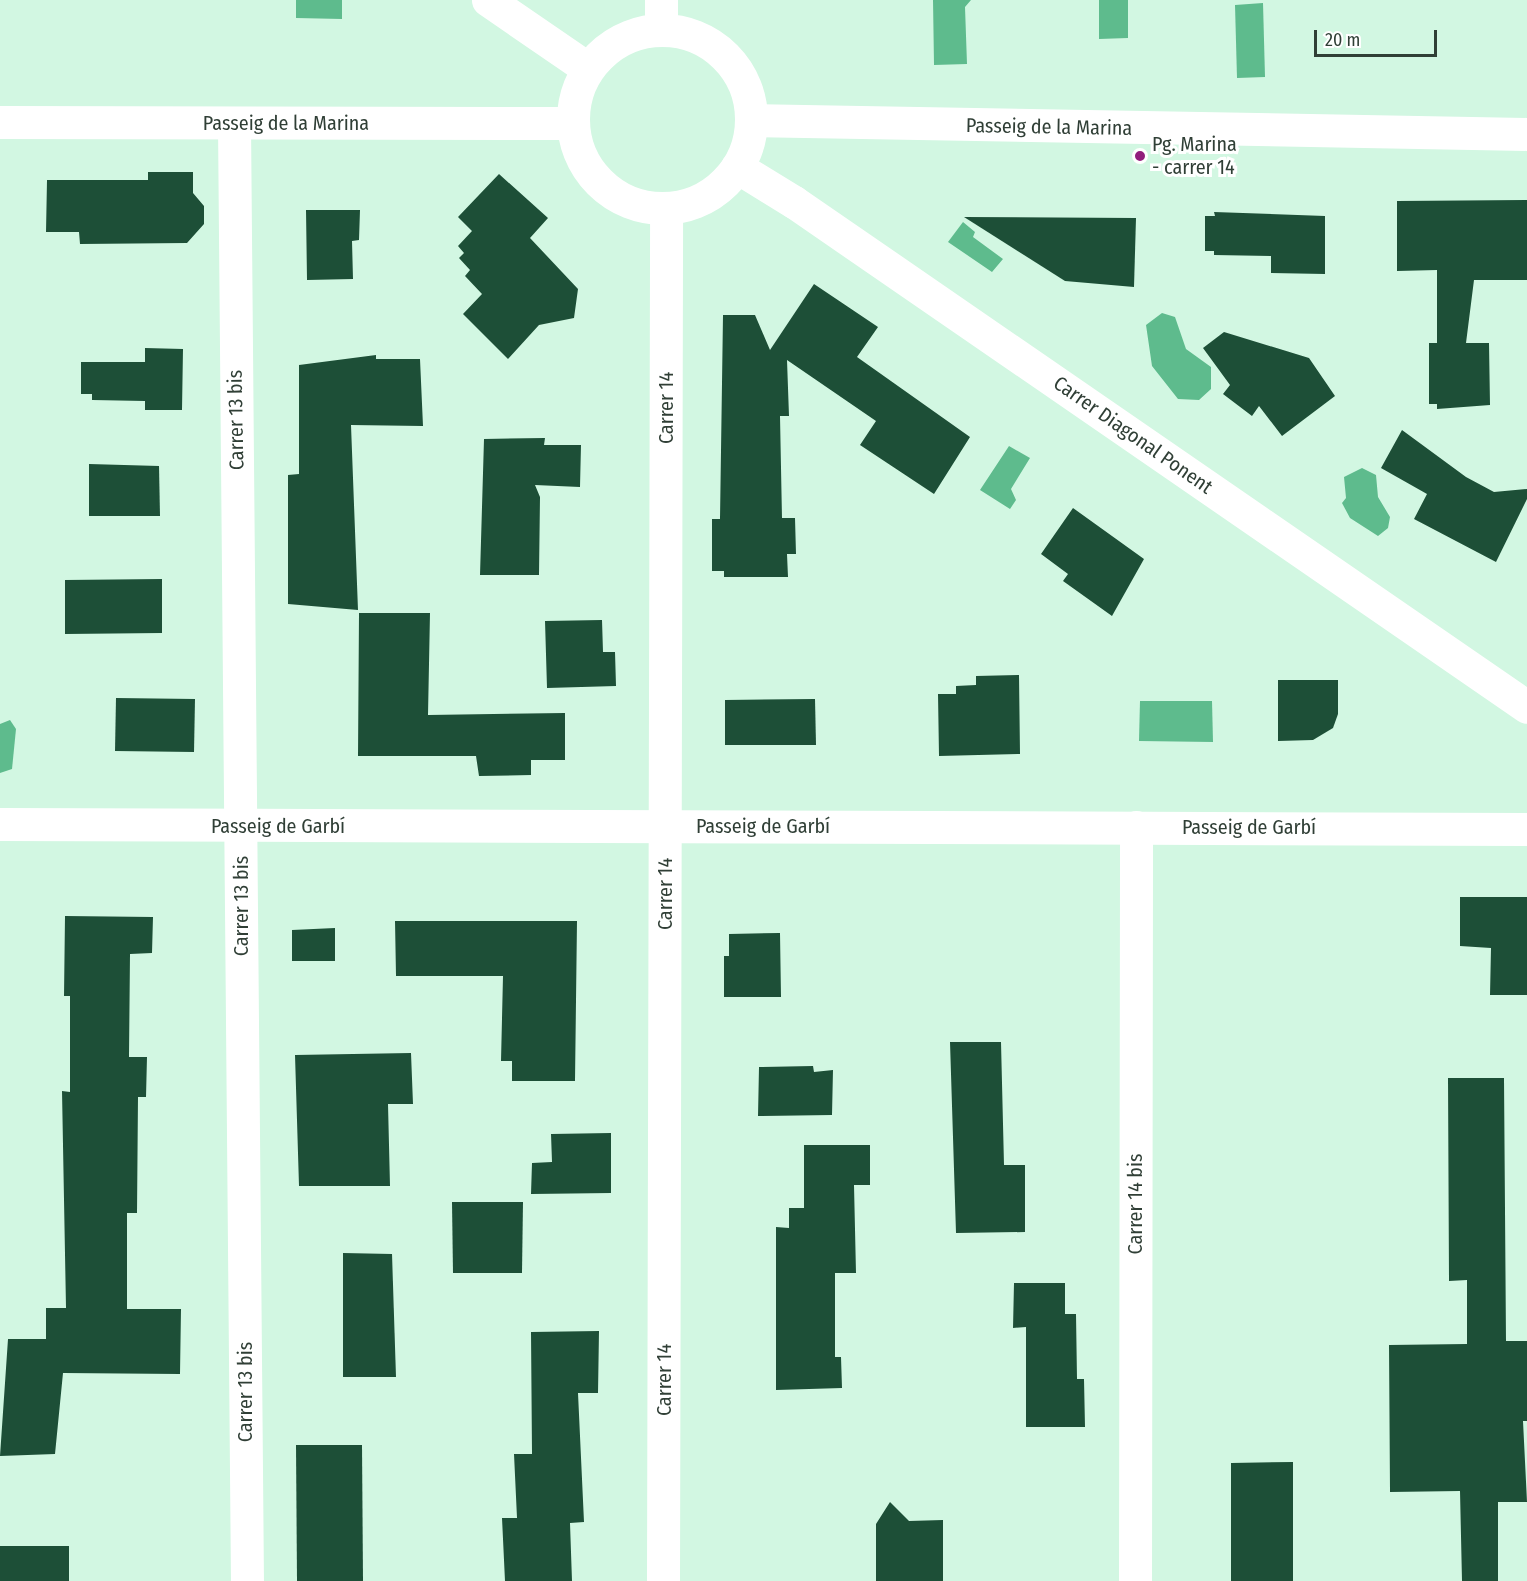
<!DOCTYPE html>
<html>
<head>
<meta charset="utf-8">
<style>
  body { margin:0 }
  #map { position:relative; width:1527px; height:1581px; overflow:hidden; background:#d2f7e2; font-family:"Fira Sans Condensed",sans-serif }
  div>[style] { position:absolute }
  .water>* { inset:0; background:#5ebb8d }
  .building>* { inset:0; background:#1d4f37 }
  .street>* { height:33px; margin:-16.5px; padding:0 16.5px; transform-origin:16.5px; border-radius:16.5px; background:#fff }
  .street>.ring { margin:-16.5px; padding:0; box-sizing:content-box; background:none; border:33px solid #fff; border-radius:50% }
  .dots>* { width:16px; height:16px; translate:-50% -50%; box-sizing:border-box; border:3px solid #fff; border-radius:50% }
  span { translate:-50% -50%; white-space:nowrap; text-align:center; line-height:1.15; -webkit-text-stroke:6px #fff; paint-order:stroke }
  .street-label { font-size:20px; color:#303f36 }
  .poi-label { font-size:20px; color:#303f36 }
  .left { translate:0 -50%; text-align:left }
  .scale { position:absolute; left:1314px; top:30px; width:123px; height:27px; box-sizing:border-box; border:3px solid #303f36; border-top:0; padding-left:8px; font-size:18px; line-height:21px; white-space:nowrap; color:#303f36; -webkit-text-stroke:4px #fff; paint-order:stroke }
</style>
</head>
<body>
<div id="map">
  <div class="water">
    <div style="clip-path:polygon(296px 0,342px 0,342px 19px,296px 18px)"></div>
    <div style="clip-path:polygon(933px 0,971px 0,965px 7px,967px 64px,934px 65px)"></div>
    <div style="clip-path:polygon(1099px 0,1128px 0,1128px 38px,1099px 39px)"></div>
    <div style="clip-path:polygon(1263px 3px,1265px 77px,1237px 78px,1235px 5px)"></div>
    <div style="clip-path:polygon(963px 222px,975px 232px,973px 237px,1003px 259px,992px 272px,948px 242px)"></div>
    <div style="clip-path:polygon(1162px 313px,1175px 317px,1186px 349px,1211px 367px,1211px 389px,1199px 400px,1178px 399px,1152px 366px,1146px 325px)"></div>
    <div style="clip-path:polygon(1009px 446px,1030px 458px,1011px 489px,1016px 500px,1010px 509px,980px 490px)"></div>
    <div style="clip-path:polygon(1362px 468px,1376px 475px,1378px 497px,1390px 517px,1388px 528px,1378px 536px,1350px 518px,1342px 503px,1346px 498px,1344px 477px)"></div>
    <div style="clip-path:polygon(1140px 701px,1212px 701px,1213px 742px,1139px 741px)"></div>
    <div style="clip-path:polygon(10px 720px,16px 729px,12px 769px,0 773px,0 724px)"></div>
  </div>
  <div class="building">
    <div style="clip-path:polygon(148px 172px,193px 172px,193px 193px,204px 206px,204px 224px,187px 243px,80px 244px,79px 232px,46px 232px,47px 180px,148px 180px)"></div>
    <div style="clip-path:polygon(499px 174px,548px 218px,530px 238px,578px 289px,574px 318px,539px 325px,508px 359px,463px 314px,482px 294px,465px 276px,470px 270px,459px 258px,464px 253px,458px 246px,472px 231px,458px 217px)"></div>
    <div style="clip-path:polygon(1527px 200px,1527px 280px,1474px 280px,1466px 343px,1489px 343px,1490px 405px,1437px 409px,1437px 404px,1429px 404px,1429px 343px,1437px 343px,1437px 270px,1397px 271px,1397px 201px)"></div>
    <div style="clip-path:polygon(306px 210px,360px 210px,359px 240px,352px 241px,353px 279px,307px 280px)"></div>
    <div style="clip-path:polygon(1214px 212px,1325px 216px,1325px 274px,1271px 273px,1271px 256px,1214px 255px,1214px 251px,1205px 251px,1205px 216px,1215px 216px)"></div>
    <div style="clip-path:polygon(964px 217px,1136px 218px,1134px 287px,1065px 281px)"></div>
    <div style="clip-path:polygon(814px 284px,878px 327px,857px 357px,970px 437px,934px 494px,860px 445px,876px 421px,787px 360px,789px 416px,780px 416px,782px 518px,795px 518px,796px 554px,787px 554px,788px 577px,724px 577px,724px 571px,712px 571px,712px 519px,720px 519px,723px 315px,755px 315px,770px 350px)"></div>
    <div style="clip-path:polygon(1224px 332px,1309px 358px,1335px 396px,1282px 436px,1259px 406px,1252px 416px,1223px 394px,1230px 385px,1203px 348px)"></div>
    <div style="clip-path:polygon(145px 348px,183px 349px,182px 410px,145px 410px,145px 401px,92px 400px,92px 394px,81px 394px,81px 362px,145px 362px)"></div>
    <div style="clip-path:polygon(376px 355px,376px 359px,420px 359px,423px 426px,351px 425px,358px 610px,288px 604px,288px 475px,299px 474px,299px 365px)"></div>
    <div style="clip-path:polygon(1402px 430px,1466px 477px,1494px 492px,1527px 489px,1527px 499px,1496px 562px,1414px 519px,1427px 494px,1381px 468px)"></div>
    <div style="clip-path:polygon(545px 438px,544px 445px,581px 445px,580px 487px,535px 485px,540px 497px,539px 575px,480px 575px,484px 439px)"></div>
    <div style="clip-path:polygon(89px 464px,159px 466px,160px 516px,89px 516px)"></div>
    <div style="clip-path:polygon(1073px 508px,1144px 559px,1112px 616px,1063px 581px,1068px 574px,1041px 554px)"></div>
    <div style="clip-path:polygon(162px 579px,162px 633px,65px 634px,65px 580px)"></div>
    <div style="clip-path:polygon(359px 613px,430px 613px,428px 715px,565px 713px,565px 760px,531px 760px,531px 775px,479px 776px,476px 756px,358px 756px)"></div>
    <div style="clip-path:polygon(602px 620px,603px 652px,615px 652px,616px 686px,547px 688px,545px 621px)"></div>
    <div style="clip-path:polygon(1019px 675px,1020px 754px,939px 756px,938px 694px,956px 694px,956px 686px,976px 685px,976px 676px)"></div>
    <div style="clip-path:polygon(1278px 680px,1338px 680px,1338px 714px,1333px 728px,1313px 740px,1278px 741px)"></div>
    <div style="clip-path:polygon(116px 698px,195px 699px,194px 752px,115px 751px)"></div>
    <div style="clip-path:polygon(815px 699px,816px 745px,725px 745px,725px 700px)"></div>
    <div style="clip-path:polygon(1460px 897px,1527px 897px,1527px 995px,1490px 995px,1491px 948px,1460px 946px)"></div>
    <div style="clip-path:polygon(65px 916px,153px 917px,152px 953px,130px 954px,129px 1057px,147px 1057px,146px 1097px,138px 1097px,137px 1213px,127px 1213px,127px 1309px,181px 1309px,180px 1374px,63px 1373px,55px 1454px,0 1456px,8px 1339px,46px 1339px,46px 1308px,66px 1308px,62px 1091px,70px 1092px,70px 996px,64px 996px)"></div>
    <div style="clip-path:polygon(395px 921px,577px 921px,575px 1081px,512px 1081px,512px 1061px,501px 1061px,503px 976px,396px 976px)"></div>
    <div style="clip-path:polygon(335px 928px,335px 961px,292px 961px,292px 930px)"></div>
    <div style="clip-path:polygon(780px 933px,781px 997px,724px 997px,724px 956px,729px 956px,729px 934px)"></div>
    <div style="clip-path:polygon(950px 1042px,1001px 1042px,1004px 1165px,1025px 1165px,1025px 1232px,956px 1233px)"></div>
    <div style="clip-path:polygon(411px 1053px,413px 1104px,388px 1104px,390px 1186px,299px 1186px,295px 1055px)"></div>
    <div style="clip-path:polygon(813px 1066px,814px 1072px,833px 1070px,832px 1115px,758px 1116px,759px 1067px)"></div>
    <div style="clip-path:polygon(1448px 1078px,1504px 1078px,1506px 1341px,1527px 1341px,1527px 1421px,1523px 1421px,1527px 1502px,1498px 1502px,1498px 1581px,1462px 1581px,1460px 1491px,1390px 1492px,1389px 1345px,1467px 1344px,1467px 1280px,1449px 1281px)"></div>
    <div style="clip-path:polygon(611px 1133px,611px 1193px,531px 1194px,532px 1163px,552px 1162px,551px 1134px)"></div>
    <div style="clip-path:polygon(804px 1145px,870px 1145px,870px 1185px,854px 1185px,856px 1273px,835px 1273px,835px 1357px,841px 1357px,842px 1388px,776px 1390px,776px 1227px,789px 1228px,789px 1208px,804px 1208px)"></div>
    <div style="clip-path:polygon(452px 1202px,523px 1202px,522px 1273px,453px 1273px)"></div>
    <div style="clip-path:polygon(343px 1253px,392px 1254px,396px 1377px,343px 1377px)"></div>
    <div style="clip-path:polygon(1014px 1283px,1065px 1283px,1065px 1314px,1076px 1314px,1077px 1379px,1084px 1379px,1085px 1427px,1026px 1427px,1026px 1327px,1013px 1328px)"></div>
    <div style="clip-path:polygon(599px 1331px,598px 1393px,578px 1393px,584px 1522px,570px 1523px,572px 1581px,505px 1581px,502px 1518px,517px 1518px,514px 1454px,532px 1454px,531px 1332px)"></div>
    <div style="clip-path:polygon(296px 1445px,362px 1445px,363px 1581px,297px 1581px)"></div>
    <div style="clip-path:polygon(1293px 1462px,1293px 1581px,1231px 1581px,1231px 1463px)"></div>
    <div style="clip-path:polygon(890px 1502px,909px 1521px,943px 1520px,943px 1581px,876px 1581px,876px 1524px)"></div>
    <div style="clip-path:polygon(0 1546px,69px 1546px,69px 1581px,0 1581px)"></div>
  </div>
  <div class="street">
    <div style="left:488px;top:0;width:120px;rotate:34.5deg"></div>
    <div style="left:661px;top:0;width:29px;rotate:90deg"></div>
    <div class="ring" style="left:573px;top:30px;width:145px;height:145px"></div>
    <div style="left:752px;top:120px;width:775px;rotate:1.03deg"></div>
    <div style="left:0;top:122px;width:572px;rotate:0.1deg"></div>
    <div style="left:234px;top:123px;width:1458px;rotate:89.49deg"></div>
    <div style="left:737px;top:167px;width:67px;rotate:31.6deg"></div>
    <div style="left:794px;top:202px;width:890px;rotate:34.56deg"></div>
    <div style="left:0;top:824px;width:1527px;rotate:0.19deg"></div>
    <div style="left:663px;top:1581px;width:1373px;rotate:-89.87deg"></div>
    <div style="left:1135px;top:1581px;width:754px;rotate:-89.92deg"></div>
  </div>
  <div class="dots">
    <div style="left:1140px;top:156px;background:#911d7c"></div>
  </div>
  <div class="street-label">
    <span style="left:286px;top:123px">Passeig de la Marina</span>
    <span style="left:1049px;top:127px;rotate:1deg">Passeig de la Marina</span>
    <span style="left:666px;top:408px;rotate:-90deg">Carrer 14</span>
    <span style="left:236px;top:420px;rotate:-91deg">Carrer 13 bis</span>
    <span style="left:1133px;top:435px;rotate:35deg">Carrer Diagonal Ponent</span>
    <span style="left:278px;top:826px">Passeig de Garbí</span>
    <span style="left:763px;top:826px">Passeig de Garbí</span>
    <span style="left:1249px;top:827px">Passeig de Garbí</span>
    <span style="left:665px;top:894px;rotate:-90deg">Carrer 14</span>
    <span style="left:241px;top:906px;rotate:-90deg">Carrer 13 bis</span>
    <span style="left:1135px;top:1204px;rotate:-90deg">Carrer 14 bis</span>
    <span style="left:664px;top:1380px;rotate:-90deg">Carrer 14</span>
    <span style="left:245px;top:1392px;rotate:-90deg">Carrer 13 bis</span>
  </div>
  <div class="poi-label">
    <span class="left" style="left:1152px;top:156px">Pg. Marina<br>- carrer 14</span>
  </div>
  <div class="scale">20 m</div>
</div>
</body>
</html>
